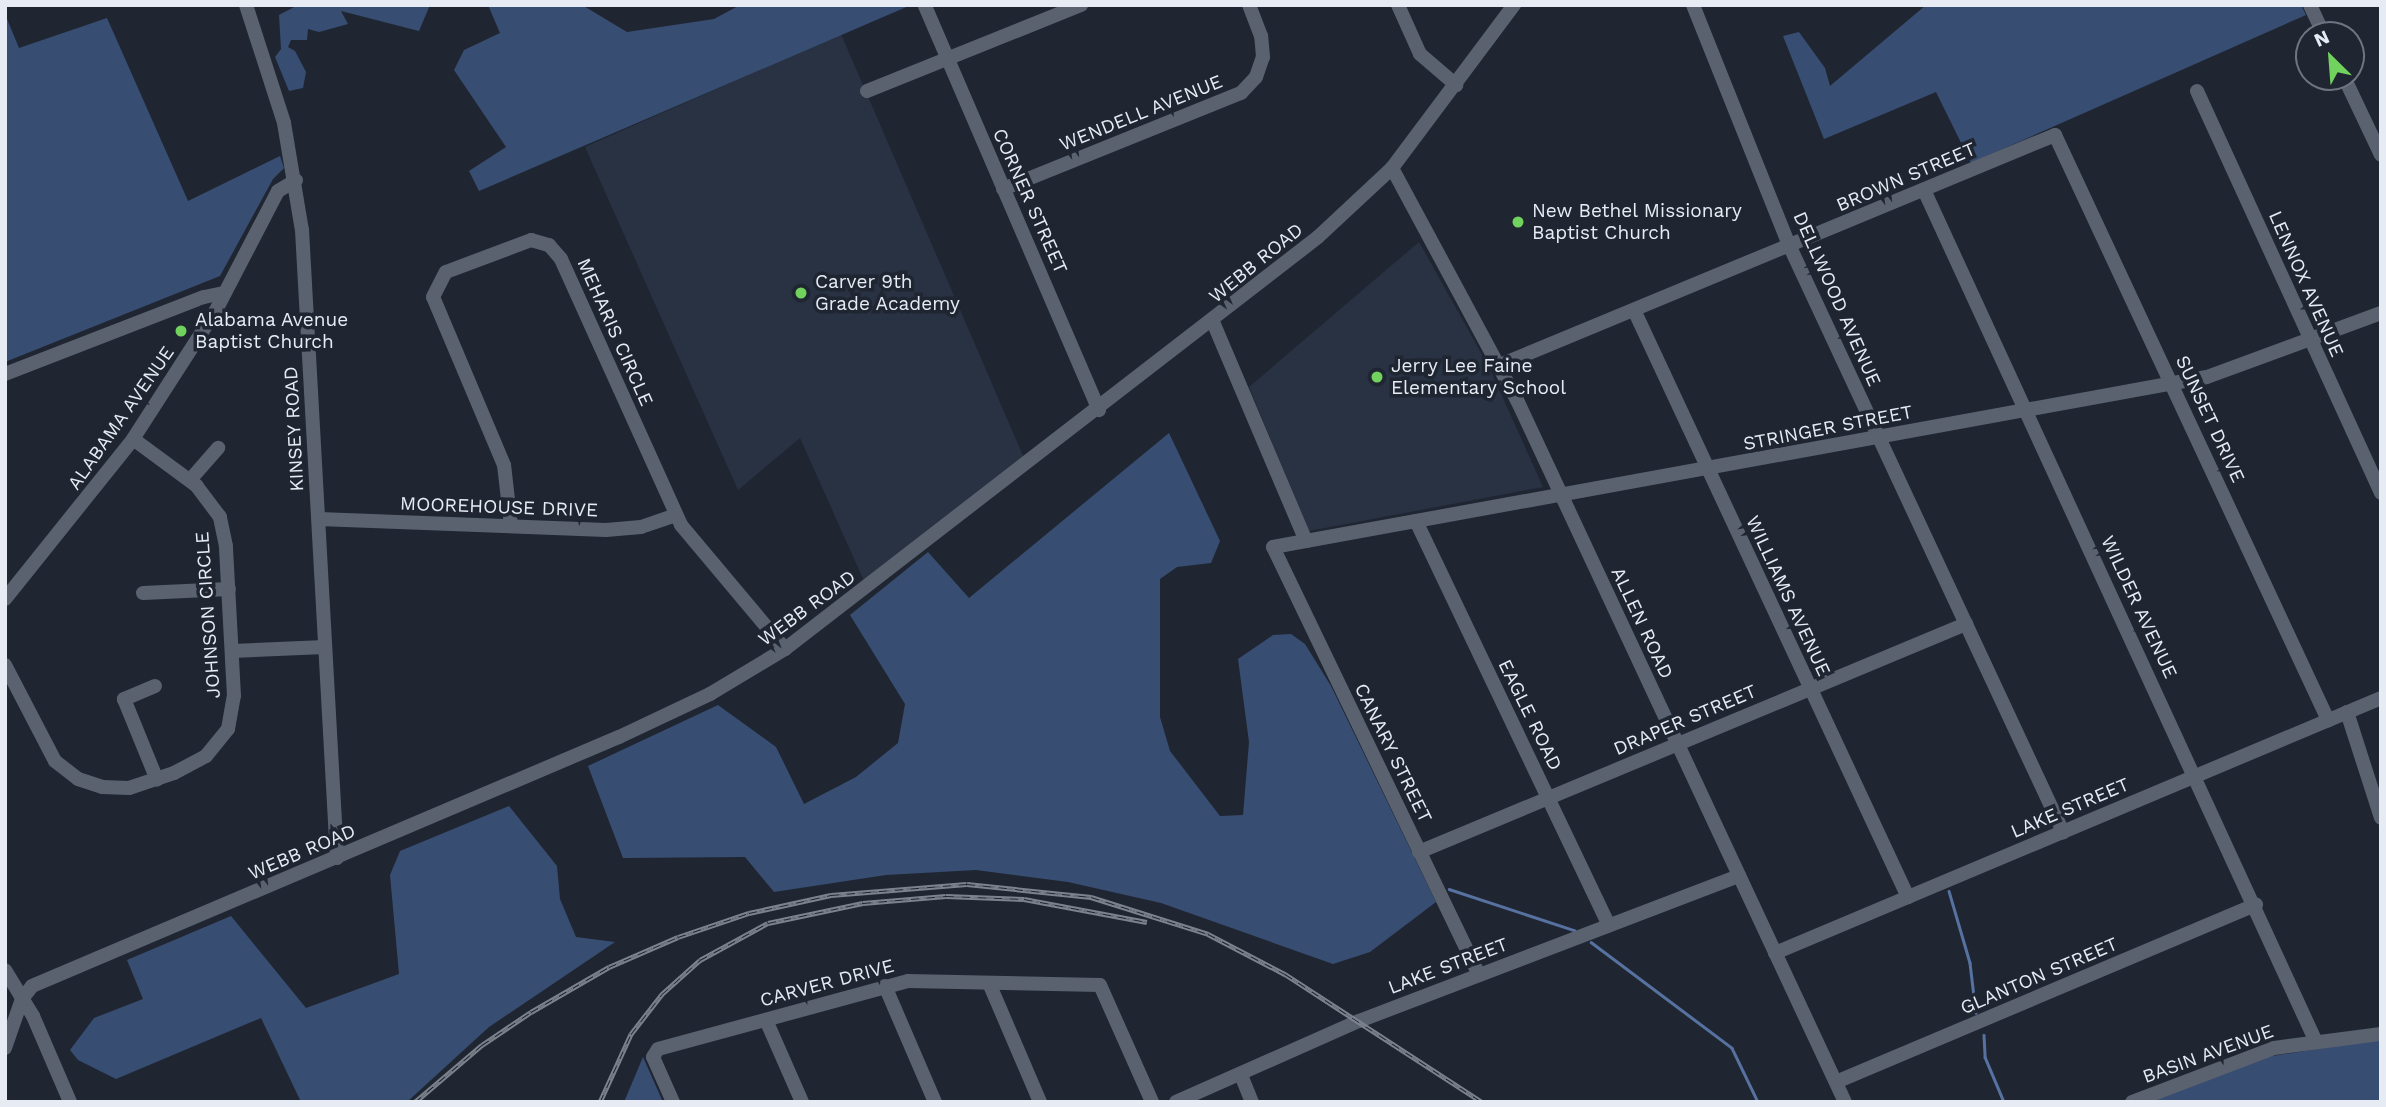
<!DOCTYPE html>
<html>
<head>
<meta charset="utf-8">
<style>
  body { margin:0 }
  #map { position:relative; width:2386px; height:1107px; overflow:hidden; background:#1f2632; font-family:"Work Sans",sans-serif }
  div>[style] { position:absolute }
  .built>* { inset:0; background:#283243 }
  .green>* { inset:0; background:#384d72 }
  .stream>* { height:2.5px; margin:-1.25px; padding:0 1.25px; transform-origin:1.25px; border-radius:1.25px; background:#5772a1 }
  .minor>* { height:14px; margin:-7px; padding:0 7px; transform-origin:7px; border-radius:7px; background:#5a6270 }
  .rail>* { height:5px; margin-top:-2.5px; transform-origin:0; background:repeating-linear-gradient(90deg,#1f2632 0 8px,#7d838d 0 16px); box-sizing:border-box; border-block:2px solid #7d838d }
  .dots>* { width:19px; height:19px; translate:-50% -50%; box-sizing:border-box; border:4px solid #1f2632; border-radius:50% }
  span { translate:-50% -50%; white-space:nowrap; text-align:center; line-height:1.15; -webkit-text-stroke:7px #1f2632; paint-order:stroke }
  .street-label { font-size:19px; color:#e7ecf4 }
  .poi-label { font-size:19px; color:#e7ecf4 }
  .left { translate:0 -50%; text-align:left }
  .frame { position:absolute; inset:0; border:7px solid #e7ecf4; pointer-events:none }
  .north { position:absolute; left:2295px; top:21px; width:70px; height:70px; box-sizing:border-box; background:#1f2632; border:2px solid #6f7580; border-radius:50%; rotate:335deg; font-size:19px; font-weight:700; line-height:28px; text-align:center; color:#e7ecf4 }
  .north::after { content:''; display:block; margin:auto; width:24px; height:32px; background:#71d25e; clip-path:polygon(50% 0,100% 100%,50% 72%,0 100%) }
</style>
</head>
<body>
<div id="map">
  <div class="built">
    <div style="clip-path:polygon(841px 34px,1024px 458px,864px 581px,800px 438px,738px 490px,585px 147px)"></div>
    <div style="clip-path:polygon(1419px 242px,1489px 367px,1543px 487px,1309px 531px,1249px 387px)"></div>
  </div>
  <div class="green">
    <div style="clip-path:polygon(298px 5px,430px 5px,419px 31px,341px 11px,348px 24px,319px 32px,308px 29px,307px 40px,291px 40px,288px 47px,295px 51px,306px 72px,303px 88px,289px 91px,275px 57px,281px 49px,279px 15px)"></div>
    <div style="clip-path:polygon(488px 5px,582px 5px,627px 32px,714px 19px,740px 5px,911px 5px,479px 191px,469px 171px,506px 147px,454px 70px,464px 50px,500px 33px)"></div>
    <div style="clip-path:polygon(1926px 5px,2301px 5px,2306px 15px,1971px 163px,1936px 92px,1824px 139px,1783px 36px,1799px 32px,1825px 68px,1830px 86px)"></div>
    <div style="clip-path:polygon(5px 14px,19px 48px,107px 18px,188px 201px,280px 156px,284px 168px,273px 179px,220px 276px,5px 362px)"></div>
    <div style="clip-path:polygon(1169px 433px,1220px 541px,1211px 563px,1177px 567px,1160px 579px,1160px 717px,1170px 751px,1220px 816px,1243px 815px,1249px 742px,1238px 659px,1273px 635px,1291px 634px,1305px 644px,1331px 686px,1436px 902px,1370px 952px,1333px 964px,1161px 903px,1068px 882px,976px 870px,886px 875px,774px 892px,745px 857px,623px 858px,588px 766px,718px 705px,776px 747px,804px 804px,856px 777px,898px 743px,905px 704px,850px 615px,928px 552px,969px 598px)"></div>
    <div style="clip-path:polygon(509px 806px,557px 866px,560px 899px,576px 937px,615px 942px,489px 1027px,407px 1102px,301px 1102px,261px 1018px,116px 1079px,78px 1060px,70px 1050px,94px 1018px,143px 999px,127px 960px,231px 916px,306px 1008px,399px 974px,390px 875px,400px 851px)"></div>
    <div style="clip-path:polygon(2381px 1039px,2381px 1102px,2139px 1102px,2260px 1058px)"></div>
    <div style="clip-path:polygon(643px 1057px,663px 1102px,624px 1102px)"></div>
  </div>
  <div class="stream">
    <div style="left:1449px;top:889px;width:132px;rotate:18.2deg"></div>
    <div style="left:1949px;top:891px;width:75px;rotate:73.7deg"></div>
    <div style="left:1970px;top:963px;width:50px;rotate:83.2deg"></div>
    <div style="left:1591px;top:942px;width:176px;rotate:36.9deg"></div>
    <div style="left:1732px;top:1048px;width:60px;rotate:64.3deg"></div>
    <div style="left:1984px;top:1035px;width:22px;rotate:87deg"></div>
    <div style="left:1985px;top:1057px;width:49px;rotate:67.1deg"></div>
  </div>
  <div class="minor">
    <div style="left:246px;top:5px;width:124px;rotate:72.1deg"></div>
    <div style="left:284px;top:123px;width:109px;rotate:80.5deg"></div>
    <div style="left:302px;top:230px;width:629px;rotate:86.81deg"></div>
    <div style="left:1398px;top:5px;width:54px;rotate:65.8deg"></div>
    <div style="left:1420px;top:54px;width:48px;rotate:40.7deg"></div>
    <div style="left:1693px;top:5px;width:261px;rotate:68.2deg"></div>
    <div style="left:1790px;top:247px;width:646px;rotate:64.98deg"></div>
    <div style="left:2310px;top:5px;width:33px;rotate:65deg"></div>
    <div style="left:925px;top:6px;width:440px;rotate:66.7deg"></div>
    <div style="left:2344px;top:77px;width:86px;rotate:64.6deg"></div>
    <div style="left:867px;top:91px;width:231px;rotate:-21.9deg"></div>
    <div style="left:2197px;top:91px;width:442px;rotate:65.4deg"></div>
    <div style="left:1392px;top:168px;width:264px;rotate:61.7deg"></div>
    <div style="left:1517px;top:400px;width:775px;rotate:64.96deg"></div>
    <div style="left:1003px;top:189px;width:257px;rotate:-22deg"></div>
    <div style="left:1241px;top:93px;width:22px;rotate:-47deg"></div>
    <div style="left:1256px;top:77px;width:21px;rotate:-71deg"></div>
    <div style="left:1263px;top:57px;width:21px;rotate:-95deg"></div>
    <div style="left:1261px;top:36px;width:33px;rotate:-111deg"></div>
    <div style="left:1924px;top:190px;width:938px;rotate:65.29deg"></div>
    <div style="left:1634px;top:310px;width:648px;rotate:64.98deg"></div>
    <div style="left:1213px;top:322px;width:238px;rotate:67deg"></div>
    <div style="left:1500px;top:365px;width:601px;rotate:-22.51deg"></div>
    <div style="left:2055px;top:135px;width:646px;rotate:64.98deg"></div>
    <div style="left:5px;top:374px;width:213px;rotate:-21.2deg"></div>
    <div style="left:204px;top:297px;width:21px;rotate:-11deg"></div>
    <div style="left:190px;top:480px;width:43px;rotate:-48.8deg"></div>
    <div style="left:319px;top:519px;width:287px;rotate:2.2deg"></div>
    <div style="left:606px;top:530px;width:35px;rotate:-5deg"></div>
    <div style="left:641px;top:527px;width:36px;rotate:-19deg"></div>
    <div style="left:1416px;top:521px;width:448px;rotate:64.5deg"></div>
    <div style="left:511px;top:526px;width:61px;rotate:-96.5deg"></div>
    <div style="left:504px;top:465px;width:182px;rotate:-112.9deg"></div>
    <div style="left:433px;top:297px;width:28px;rotate:-63deg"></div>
    <div style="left:446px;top:272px;width:91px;rotate:-20.6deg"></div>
    <div style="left:531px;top:240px;width:19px;rotate:16deg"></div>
    <div style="left:549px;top:245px;width:18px;rotate:49deg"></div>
    <div style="left:561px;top:259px;width:292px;rotate:65.7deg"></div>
    <div style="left:681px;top:525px;width:162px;rotate:50deg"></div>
    <div style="left:143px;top:593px;width:86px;rotate:-2.7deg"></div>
    <div style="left:5px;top:599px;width:205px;rotate:-51.3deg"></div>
    <div style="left:133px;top:439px;width:151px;rotate:-57.2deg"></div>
    <div style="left:215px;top:312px;width:136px;rotate:-62.5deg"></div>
    <div style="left:278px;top:191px;width:21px;rotate:-31deg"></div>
    <div style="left:232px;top:651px;width:93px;rotate:-2.5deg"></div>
    <div style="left:5px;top:665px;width:108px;rotate:62.5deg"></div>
    <div style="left:55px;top:761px;width:29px;rotate:38deg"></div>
    <div style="left:78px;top:779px;width:25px;rotate:18deg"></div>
    <div style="left:102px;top:787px;width:27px;rotate:2deg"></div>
    <div style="left:129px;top:788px;width:47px;rotate:-18.4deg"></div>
    <div style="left:174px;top:773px;width:36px;rotate:-28deg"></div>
    <div style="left:206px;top:756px;width:35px;rotate:-51deg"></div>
    <div style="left:228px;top:729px;width:34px;rotate:-80deg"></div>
    <div style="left:234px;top:696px;width:150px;rotate:-93.1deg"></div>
    <div style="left:226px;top:546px;width:30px;rotate:-102deg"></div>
    <div style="left:220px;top:517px;width:39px;rotate:-127deg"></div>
    <div style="left:197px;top:486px;width:79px;rotate:-143.7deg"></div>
    <div style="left:155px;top:686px;width:34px;rotate:157deg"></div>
    <div style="left:124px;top:699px;width:87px;rotate:67.8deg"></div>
    <div style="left:2347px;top:712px;width:111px;rotate:72.2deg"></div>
    <div style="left:1419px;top:852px;width:593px;rotate:-22.63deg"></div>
    <div style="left:1775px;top:953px;width:657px;rotate:-22.82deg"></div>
    <div style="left:5px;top:970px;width:54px;rotate:58.7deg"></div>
    <div style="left:33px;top:1016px;width:94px;rotate:66.7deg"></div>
    <div style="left:1479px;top:975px;width:475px;rotate:-115.7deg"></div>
    <div style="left:1273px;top:547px;width:949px;rotate:-10.32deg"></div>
    <div style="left:2207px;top:377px;width:185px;rotate:-20.2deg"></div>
    <div style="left:989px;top:983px;width:129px;rotate:66.8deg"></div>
    <div style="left:885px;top:986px;width:126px;rotate:66.7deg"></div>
    <div style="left:766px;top:1020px;width:90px;rotate:66.3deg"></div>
    <div style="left:5px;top:1048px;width:52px;rotate:-70.9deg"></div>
    <div style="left:22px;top:999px;width:16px;rotate:-52deg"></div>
    <div style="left:32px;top:986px;width:638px;rotate:-22.99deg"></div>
    <div style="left:619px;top:737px;width:101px;rotate:-25.3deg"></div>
    <div style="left:710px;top:694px;width:87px;rotate:-31deg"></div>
    <div style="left:785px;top:649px;width:674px;rotate:-37.7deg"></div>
    <div style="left:1318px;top:237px;width:101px;rotate:-43deg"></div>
    <div style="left:1392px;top:168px;width:204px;rotate:-53.2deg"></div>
    <div style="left:1241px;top:1075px;width:29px;rotate:68deg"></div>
    <div style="left:1836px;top:1082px;width:456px;rotate:-22.9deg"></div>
    <div style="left:673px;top:1102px;width:49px;rotate:-114deg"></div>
    <div style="left:653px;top:1057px;width:9px;rotate:-58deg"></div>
    <div style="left:658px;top:1049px;width:259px;rotate:-15.2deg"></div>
    <div style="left:908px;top:981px;width:192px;rotate:1.2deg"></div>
    <div style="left:1100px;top:985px;width:128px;rotate:66deg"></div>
    <div style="left:1176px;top:1102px;width:200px;rotate:-23.9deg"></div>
    <div style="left:1359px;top:1021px;width:407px;rotate:-20.9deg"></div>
    <div style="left:2132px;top:1102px;width:152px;rotate:-20.8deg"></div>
    <div style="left:2274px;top:1048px;width:108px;rotate:-7.5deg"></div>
  </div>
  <div class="rail">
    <div style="left:415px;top:1102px;width:88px;rotate:-40.4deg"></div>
    <div style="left:482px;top:1045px;width:59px;rotate:-34deg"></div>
    <div style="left:531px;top:1012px;width:90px;rotate:-30deg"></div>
    <div style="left:609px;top:967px;width:75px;rotate:-23.5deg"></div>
    <div style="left:678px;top:937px;width:75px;rotate:-18.7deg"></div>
    <div style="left:749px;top:913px;width:84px;rotate:-12.4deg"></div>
    <div style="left:831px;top:895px;width:136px;rotate:-4.6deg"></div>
    <div style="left:967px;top:884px;width:125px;rotate:6deg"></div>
    <div style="left:1091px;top:897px;width:123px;rotate:17.5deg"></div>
    <div style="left:1208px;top:934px;width:87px;rotate:27.5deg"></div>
    <div style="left:1285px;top:974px;width:235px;rotate:33deg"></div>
    <div style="left:600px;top:1102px;width:75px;rotate:-65.5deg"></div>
    <div style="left:631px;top:1034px;width:51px;rotate:-52.2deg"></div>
    <div style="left:662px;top:994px;width:51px;rotate:-41.8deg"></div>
    <div style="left:700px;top:960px;width:77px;rotate:-28.6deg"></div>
    <div style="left:768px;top:923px;width:97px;rotate:-11.9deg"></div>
    <div style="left:863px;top:903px;width:83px;rotate:-4.8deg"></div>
    <div style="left:946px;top:896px;width:78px;rotate:2.2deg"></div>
    <div style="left:1024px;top:899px;width:125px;rotate:10.6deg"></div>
  </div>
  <div class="dots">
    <div style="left:1518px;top:222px;background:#71d25e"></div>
    <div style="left:801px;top:293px;background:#71d25e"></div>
    <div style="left:181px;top:331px;background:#71d25e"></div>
    <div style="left:1377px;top:377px;background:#71d25e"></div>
  </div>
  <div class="street-label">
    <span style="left:1141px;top:113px;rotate:-22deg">WENDELL AVENUE</span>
    <span style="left:1906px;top:177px;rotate:-23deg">BROWN STREET</span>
    <span style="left:1030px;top:201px;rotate:66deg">CORNER STREET</span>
    <span style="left:1256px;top:263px;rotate:-39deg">WEBB ROAD</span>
    <span style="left:2306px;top:284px;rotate:66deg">LENNOX AVENUE</span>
    <span style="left:1837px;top:299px;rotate:66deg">DELLWOOD AVENUE</span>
    <span style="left:615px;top:332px;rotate:66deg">MEHARIS CIRCLE</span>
    <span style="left:121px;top:418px;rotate:-55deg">ALABAMA AVENUE</span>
    <span style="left:2210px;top:419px;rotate:65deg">SUNSET DRIVE</span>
    <span style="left:1828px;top:428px;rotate:-11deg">STRINGER STREET</span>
    <span style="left:294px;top:429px;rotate:-93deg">KINSEY ROAD</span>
    <span style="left:499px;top:507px;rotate:2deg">MOOREHOUSE DRIVE</span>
    <span style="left:1788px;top:596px;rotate:65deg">WILLIAMS AVENUE</span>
    <span style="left:2139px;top:607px;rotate:65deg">WILDER AVENUE</span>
    <span style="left:807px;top:608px;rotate:-36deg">WEBB ROAD</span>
    <span style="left:208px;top:615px;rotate:-94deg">JOHNSON CIRCLE</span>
    <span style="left:1642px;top:623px;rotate:65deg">ALLEN ROAD</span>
    <span style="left:1530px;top:715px;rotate:64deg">EAGLE ROAD</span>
    <span style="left:1685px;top:720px;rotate:-23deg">DRAPER STREET</span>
    <span style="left:1393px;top:753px;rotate:64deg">CANARY STREET</span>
    <span style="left:2070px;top:808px;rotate:-23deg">LAKE STREET</span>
    <span style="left:302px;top:852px;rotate:-23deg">WEBB ROAD</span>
    <span style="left:1448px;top:966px;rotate:-21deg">LAKE STREET</span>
    <span style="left:2039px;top:976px;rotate:-23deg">GLANTON STREET</span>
    <span style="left:827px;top:983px;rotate:-15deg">CARVER DRIVE</span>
    <span style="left:2208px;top:1054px;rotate:-20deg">BASIN AVENUE</span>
  </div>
  <div class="poi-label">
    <span class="left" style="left:1532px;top:222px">New Bethel Missionary<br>Baptist Church</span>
    <span class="left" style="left:815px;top:293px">Carver 9th<br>Grade Academy</span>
    <span class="left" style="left:195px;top:331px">Alabama Avenue<br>Baptist Church</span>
    <span class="left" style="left:1391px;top:377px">Jerry Lee Faine<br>Elementary School</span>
  </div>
  <div class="frame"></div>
  <div class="north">N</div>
</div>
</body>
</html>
